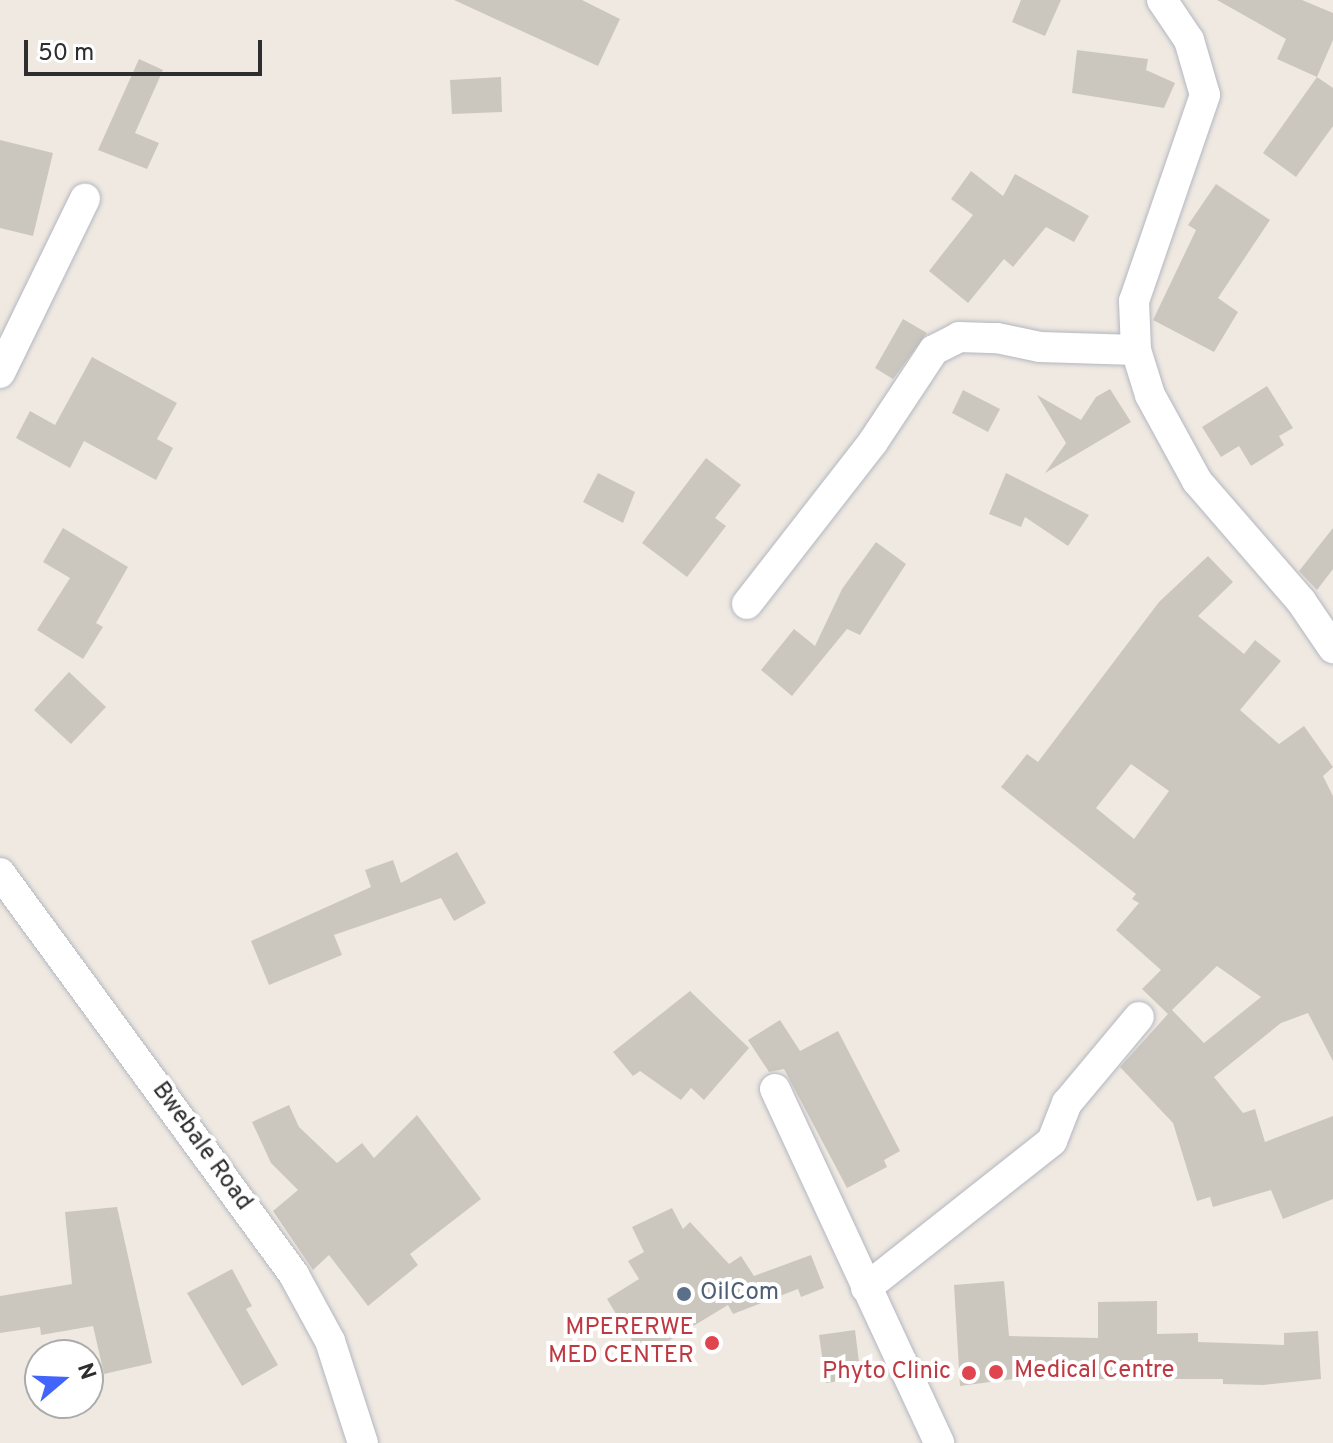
<!DOCTYPE html>
<html>
<head>
<meta charset="utf-8">
<style>
  body { margin:0 }
  #map { position:relative; width:1333px; height:1443px; overflow:hidden; background:#efe9e1; font-family:Overpass,sans-serif }
  div>[style] { position:absolute }
  .building>* { inset:0; background:#cbc7bf }
  .roads { filter:drop-shadow(0 0 2px #b4b7c1) drop-shadow(0 0 2px #b4b7c1) }
  .minor>* { height:30px; margin:-15px; padding:0 15px; transform-origin:15px; border-radius:15px; background:#fff }
  .dots>* { width:22px; height:22px; translate:-50% -50%; box-sizing:border-box; border:4px solid #fff; border-radius:50% }
  span { translate:-50% -50%; white-space:nowrap; text-align:center; line-height:1.15; -webkit-text-stroke:8px #fff; paint-order:stroke }
  .street-label { font-size:24px; color:#2e2e2e }
  .service-label { font-size:24px; color:#4e5e75 }
  .left { translate:0 -50%; text-align:left }
  .health-label { font-size:24px; color:#be3a42 }
  .right { translate:-100% -50%; text-align:right }
  .north { position:absolute; left:24px; top:1339px; width:80px; height:80px; box-sizing:border-box; background:#fff; border:2px solid #ababab; border-radius:50%; rotate:71deg; font-size:22px; font-weight:700; line-height:32px; text-align:center; color:#2e2e2e }
  .north::after { content:''; display:block; margin:auto; width:28px; height:36px; background:#4264fb; clip-path:polygon(50% 0,100% 100%,50% 72%,0 100%) }
  .scale { position:absolute; left:24px; top:40px; width:238px; height:36px; box-sizing:border-box; border:4px solid #2e2e2e; border-top:0; padding-left:10px; font-size:24px; line-height:28px; white-space:nowrap; color:#2e2e2e; -webkit-text-stroke:6px #fff; paint-order:stroke }
</style>
</head>
<body>
<div id="map">
  <div class="building">
    <div style="clip-path:polygon(454px 0,582px 0,620px 19px,598px 66px)"></div>
    <div style="clip-path:polygon(1021px 0,1061px 0,1045px 36px,1012px 22px)"></div>
    <div style="clip-path:polygon(1217px 0,1302px 0,1333px 13px,1333px 40px,1317px 77px,1277px 59px,1286px 39px)"></div>
    <div style="clip-path:polygon(1077px 50px,1148px 59px,1146px 70px,1175px 83px,1164px 108px,1072px 93px)"></div>
    <div style="clip-path:polygon(139px 59px,163px 70px,135px 133px,159px 143px,147px 169px,98px 150px)"></div>
    <div style="clip-path:polygon(501px 77px,502px 112px,452px 114px,450px 80px)"></div>
    <div style="clip-path:polygon(1317px 77px,1333px 88px,1333px 126px,1296px 177px,1263px 153px)"></div>
    <div style="clip-path:polygon(0 140px,53px 153px,33px 236px,0 228px)"></div>
    <div style="clip-path:polygon(971px 171px,1003px 196px,1015px 174px,1089px 216px,1074px 242px,1046px 227px,1013px 267px,1004px 259px,968px 303px,929px 271px,973px 215px,951px 199px)"></div>
    <div style="clip-path:polygon(1216px 184px,1270px 220px,1218px 298px,1238px 312px,1214px 352px,1153px 320px,1196px 230px,1188px 225px)"></div>
    <div style="clip-path:polygon(903px 319px,927px 333px,893px 379px,875px 368px)"></div>
    <div style="clip-path:polygon(92px 357px,177px 403px,157px 439px,173px 448px,156px 480px,84px 441px,70px 468px,16px 438px,30px 411px,55px 425px)"></div>
    <div style="clip-path:polygon(1267px 386px,1293px 428px,1279px 436px,1284px 445px,1251px 466px,1239px 446px,1221px 457px,1202px 427px)"></div>
    <div style="clip-path:polygon(1110px 389px,1131px 422px,1045px 473px,1066px 443px,1037px 395px,1081px 420px,1096px 397px)"></div>
    <div style="clip-path:polygon(963px 390px,1000px 409px,988px 432px,952px 413px)"></div>
    <div style="clip-path:polygon(706px 458px,741px 485px,715px 518px,726px 526px,687px 577px,642px 543px)"></div>
    <div style="clip-path:polygon(598px 473px,635px 492px,623px 523px,583px 502px)"></div>
    <div style="clip-path:polygon(1006px 473px,1089px 515px,1068px 546px,1025px 517px,1021px 527px,989px 514px)"></div>
    <div style="clip-path:polygon(63px 528px,128px 567px,96px 623px,103px 627px,83px 659px,37px 630px,70px 578px,43px 562px)"></div>
    <div style="clip-path:polygon(1333px 528px,1333px 569px,1317px 590px,1299px 571px)"></div>
    <div style="clip-path:polygon(876px 542px,906px 564px,860px 635px,847px 629px,792px 696px,761px 670px,794px 629px,815px 646px,842px 589px)"></div>
    <div style="clip-path:polygon(evenodd,1208px 556px,1233px 582px,1198px 616px,1244px 654px,1255px 640px,1281px 661px,1240px 710px,1279px 744px,1304px 726px,1333px 767px,1323px 776px,1333px 796px,1333px 1061px,1308px 1013px,1281px 1023px,1214px 1077px,1243px 1113px,1255px 1109px,1265px 1142px,1333px 1116px,1333px 1199px,1283px 1219px,1271px 1190px,1213px 1207px,1210px 1197px,1197px 1201px,1173px 1123px,1120px 1067px,1168px 1014px,1142px 989px,1161px 970px,1116px 930px,1139px 903px,1132px 899px,1136px 894px,1001px 787px,1027px 754px,1038px 762px,1159px 602px,1208px 556px,1131px 764px,1169px 791px,1134px 839px,1096px 808px,1131px 764px,1208px 556px,1217px 966px,1261px 997px,1204px 1043px,1172px 1010px,1217px 966px)"></div>
    <div style="clip-path:polygon(69px 672px,106px 707px,71px 744px,34px 710px)"></div>
    <div style="clip-path:polygon(457px 852px,486px 903px,454px 921px,441px 898px,334px 935px,342px 955px,269px 985px,251px 941px,371px 887px,365px 870px,393px 860px,401px 883px)"></div>
    <div style="clip-path:polygon(690px 991px,749px 1048px,704px 1100px,691px 1088px,681px 1100px,640px 1071px,633px 1076px,613px 1052px)"></div>
    <div style="clip-path:polygon(780px 1020px,800px 1051px,838px 1031px,900px 1151px,884px 1160px,887px 1167px,847px 1188px,784px 1069px,769px 1072px,748px 1040px)"></div>
    <div style="clip-path:polygon(289px 1105px,299px 1127px,337px 1163px,362px 1143px,374px 1158px,417px 1115px,481px 1199px,410px 1254px,418px 1265px,368px 1306px,329px 1255px,313px 1270px,273px 1211px,298px 1190px,271px 1163px,252px 1122px)"></div>
    <div style="clip-path:polygon(117px 1207px,152px 1363px,104px 1374px,93px 1326px,41px 1335px,40px 1327px,0 1333px,0 1296px,72px 1284px,65px 1212px)"></div>
    <div style="clip-path:polygon(672px 1208px,683px 1229px,690px 1222px,729px 1264px,741px 1256px,754px 1276px,811px 1255px,824px 1288px,801px 1297px,798px 1289px,733px 1314px,728px 1305px,642px 1357px,607px 1299px,639px 1279px,628px 1261px,644px 1252px,632px 1227px)"></div>
    <div style="clip-path:polygon(232px 1269px,252px 1306px,246px 1309px,278px 1365px,242px 1386px,187px 1293px)"></div>
    <div style="clip-path:polygon(1004px 1281px,1009px 1336px,1098px 1338px,1098px 1302px,1157px 1301px,1157px 1334px,1198px 1333px,1198px 1342px,1284px 1345px,1284px 1333px,1318px 1331px,1321px 1379px,1263px 1385px,1223px 1384px,1223px 1379px,1013px 1379px,960px 1386px,954px 1285px)"></div>
    <div style="clip-path:polygon(855px 1330px,861px 1378px,826px 1383px,819px 1335px)"></div>
  </div>
  <div class="roads">
    <div class="minor">
      <div style="left:1162px;top:0;width:48px;rotate:56deg"></div>
      <div style="left:1189px;top:40px;width:57px;rotate:73.8deg"></div>
      <div style="left:1205px;top:95px;width:218px;rotate:109deg"></div>
      <div style="left:1134px;top:301px;width:49px;rotate:87.7deg"></div>
      <div style="left:1136px;top:350px;width:47px;rotate:72.7deg"></div>
      <div style="left:1150px;top:395px;width:98px;rotate:61.3deg"></div>
      <div style="left:1197px;top:481px;width:159px;rotate:49.1deg"></div>
      <div style="left:1301px;top:601px;width:57px;rotate:55.8deg"></div>
      <div style="left:0;top:373px;width:194px;rotate:-64deg"></div>
      <div style="left:747px;top:604px;width:205px;rotate:-52.1deg"></div>
      <div style="left:873px;top:442px;width:110px;rotate:-56.5deg"></div>
      <div style="left:934px;top:350px;width:28px;rotate:-27deg"></div>
      <div style="left:959px;top:337px;width:38px;rotate:2deg"></div>
      <div style="left:997px;top:338px;width:44px;rotate:11.8deg"></div>
      <div style="left:1040px;top:347px;width:96px;rotate:1.8deg"></div>
      <div style="left:0;top:873px;width:498px;rotate:53.8deg"></div>
      <div style="left:294px;top:1275px;width:75px;rotate:61.4deg"></div>
      <div style="left:330px;top:1341px;width:107px;rotate:72.1deg"></div>
      <div style="left:775px;top:1089px;width:390px;rotate:65.1deg"></div>
      <div style="left:866px;top:1288px;width:237px;rotate:-38.3deg"></div>
      <div style="left:1052px;top:1141px;width:41px;rotate:-68.5deg"></div>
      <div style="left:1067px;top:1103px;width:112px;rotate:-50.1deg"></div>
    </div>
  </div>
  <div class="dots">
    <div style="left:684px;top:1294px;background:#5c6f8a"></div>
    <div style="left:712px;top:1343px;background:#e0444e"></div>
    <div style="left:996px;top:1372px;background:#e0444e"></div>
    <div style="left:969px;top:1373px;background:#e0444e"></div>
  </div>
  <div class="street-label">
    <span style="left:201px;top:1147px;rotate:54deg">Bwebale Road</span>
  </div>
  <div class="service-label">
    <span class="left" style="left:700px;top:1294px">OilCom</span>
  </div>
  <div class="health-label">
    <span class="right" style="left:694px;top:1343px">MPERERWE<br>MED CENTER</span>
    <span class="left" style="left:1014px;top:1372px">Medical Centre</span>
    <span class="right" style="left:951px;top:1373px">Phyto Clinic</span>
  </div>
  <div class="north">N</div>
  <div class="scale">50 m</div>
</div>
</body>
</html>
